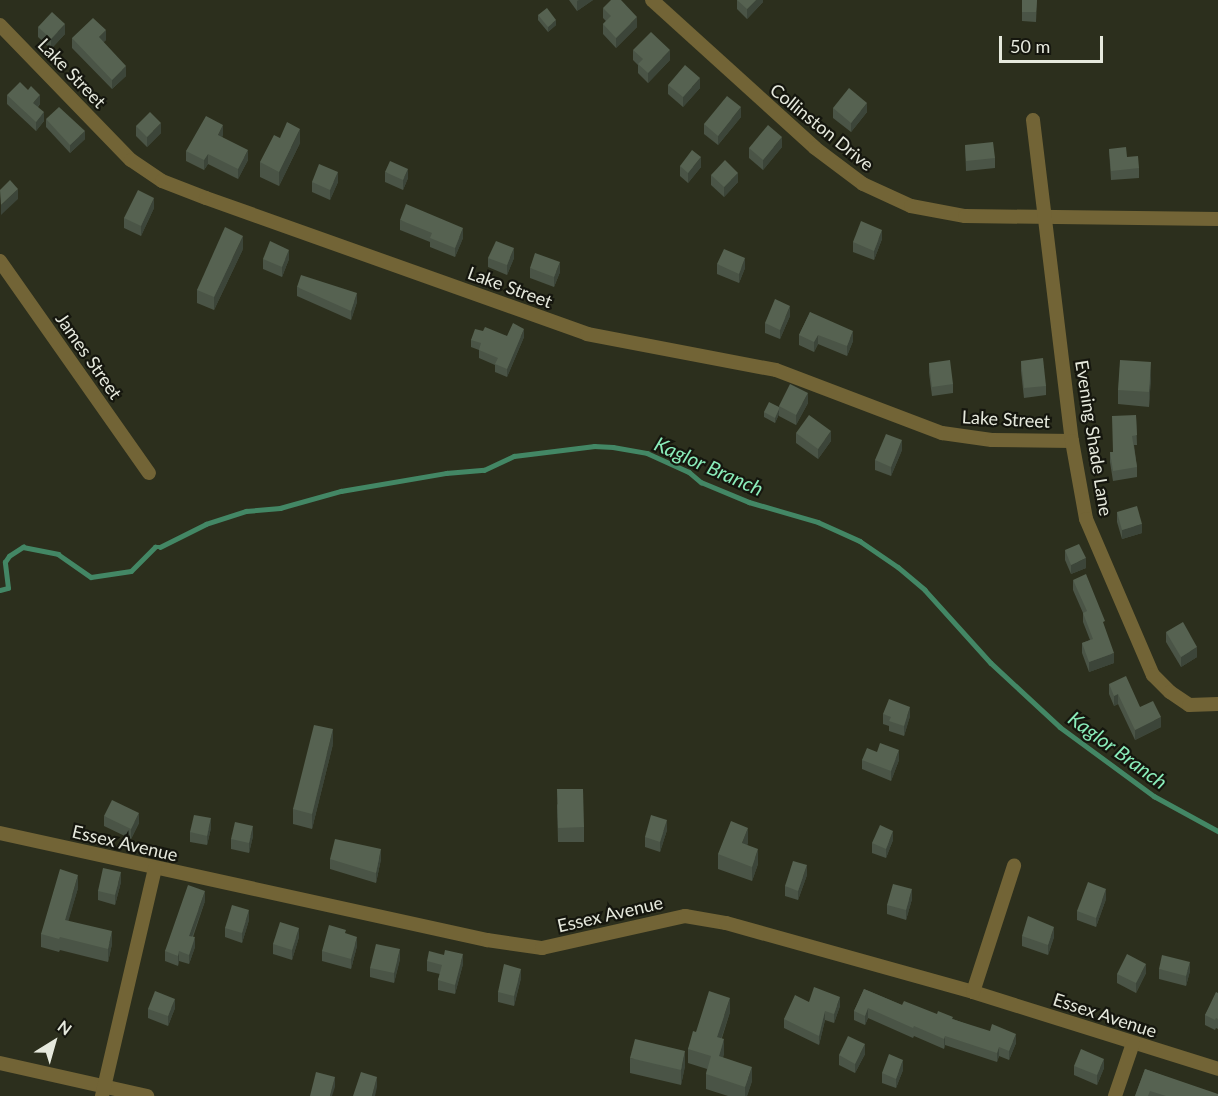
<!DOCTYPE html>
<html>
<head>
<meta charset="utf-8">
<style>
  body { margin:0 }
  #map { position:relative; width:1218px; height:1096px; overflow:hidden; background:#2c2f1d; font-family:Lato,sans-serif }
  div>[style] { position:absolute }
  .stream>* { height:4.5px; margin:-2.25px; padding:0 2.25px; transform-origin:2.25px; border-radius:2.25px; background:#438765 }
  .minor>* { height:14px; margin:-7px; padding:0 7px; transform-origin:7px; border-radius:7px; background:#726436 }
  .wall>* { inset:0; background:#4a5446 }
  .shaded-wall>* { inset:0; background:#3c4539 }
  .building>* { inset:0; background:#566251 }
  span { translate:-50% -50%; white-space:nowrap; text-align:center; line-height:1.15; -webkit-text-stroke:4.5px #15160e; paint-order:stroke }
  .street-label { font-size:18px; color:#e6e9dd }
  .water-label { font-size:20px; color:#8aedba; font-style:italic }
  .north { position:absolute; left:24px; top:1012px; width:60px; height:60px; -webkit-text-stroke:4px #15160e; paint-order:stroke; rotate:37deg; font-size:16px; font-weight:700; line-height:24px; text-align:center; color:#e6e9dd }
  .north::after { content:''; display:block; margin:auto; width:21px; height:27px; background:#e6e9dd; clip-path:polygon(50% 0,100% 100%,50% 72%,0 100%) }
  .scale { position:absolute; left:999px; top:36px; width:104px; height:27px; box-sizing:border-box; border:3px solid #e6e9dd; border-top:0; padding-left:8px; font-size:18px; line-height:21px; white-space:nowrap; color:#e6e9dd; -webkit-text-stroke:4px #15160e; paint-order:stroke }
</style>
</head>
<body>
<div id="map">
  <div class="stream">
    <div style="left:0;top:590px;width:8px;rotate:-14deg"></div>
    <div style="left:8px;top:588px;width:26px;rotate:-97deg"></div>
    <div style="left:5px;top:562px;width:7px;rotate:-56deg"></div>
    <div style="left:9px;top:556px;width:17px;rotate:-33deg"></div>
    <div style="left:23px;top:547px;width:36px;rotate:11deg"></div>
    <div style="left:58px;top:554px;width:40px;rotate:34.9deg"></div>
    <div style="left:91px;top:577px;width:40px;rotate:-8.5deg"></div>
    <div style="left:131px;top:571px;width:34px;rotate:-45deg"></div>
    <div style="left:155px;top:547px;width:5px"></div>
    <div style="left:160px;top:547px;width:51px;rotate:-26.6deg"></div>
    <div style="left:206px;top:524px;width:42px;rotate:-18deg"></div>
    <div style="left:246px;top:511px;width:34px;rotate:-5deg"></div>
    <div style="left:280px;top:508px;width:63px;rotate:-15.6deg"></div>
    <div style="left:341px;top:491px;width:107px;rotate:-9.7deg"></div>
    <div style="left:446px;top:473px;width:38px;rotate:-5deg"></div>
    <div style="left:484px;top:470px;width:33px;rotate:-25deg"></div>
    <div style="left:514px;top:456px;width:81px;rotate:-7.1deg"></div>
    <div style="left:594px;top:446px;width:19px;rotate:3deg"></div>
    <div style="left:613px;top:447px;width:35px;rotate:10deg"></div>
    <div style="left:647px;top:453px;width:46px;rotate:24.3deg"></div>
    <div style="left:689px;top:472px;width:16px;rotate:40deg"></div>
    <div style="left:701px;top:482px;width:52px;rotate:22.6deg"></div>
    <div style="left:749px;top:502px;width:72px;rotate:16.2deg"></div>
    <div style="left:818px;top:522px;width:46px;rotate:24.3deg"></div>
    <div style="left:860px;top:541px;width:46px;rotate:34.4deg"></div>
    <div style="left:898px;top:567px;width:35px;rotate:40deg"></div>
    <div style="left:925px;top:590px;width:98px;rotate:47.9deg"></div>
    <div style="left:991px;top:663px;width:94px;rotate:42.8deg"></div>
    <div style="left:1060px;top:727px;width:117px;rotate:36.3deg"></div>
    <div style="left:1154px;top:796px;width:73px;rotate:28.7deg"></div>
  </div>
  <div class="minor">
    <div style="left:652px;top:0;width:220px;rotate:42.2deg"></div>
    <div style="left:815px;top:148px;width:60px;rotate:36.9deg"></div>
    <div style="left:863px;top:184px;width:53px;rotate:24.6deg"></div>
    <div style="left:911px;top:206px;width:55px;rotate:10.5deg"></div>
    <div style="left:965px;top:216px;width:253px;rotate:0.7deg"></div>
    <div style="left:0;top:25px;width:188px;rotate:45.9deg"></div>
    <div style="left:131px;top:160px;width:37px;rotate:34deg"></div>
    <div style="left:162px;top:181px;width:47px;rotate:21.1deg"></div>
    <div style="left:206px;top:198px;width:405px;rotate:19.6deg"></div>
    <div style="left:587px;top:334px;width:192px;rotate:10.8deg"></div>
    <div style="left:776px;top:370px;width:178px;rotate:20.8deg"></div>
    <div style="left:942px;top:433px;width:50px;rotate:8deg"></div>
    <div style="left:992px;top:440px;width:80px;rotate:0.7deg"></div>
    <div style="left:1033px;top:120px;width:323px;rotate:83.1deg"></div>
    <div style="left:1072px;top:441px;width:79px;rotate:79.8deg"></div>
    <div style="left:1086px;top:519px;width:170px;rotate:66.8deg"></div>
    <div style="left:1153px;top:675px;width:24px;rotate:45deg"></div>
    <div style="left:1170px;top:692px;width:23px;rotate:34deg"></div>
    <div style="left:1189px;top:705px;width:29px;rotate:-2deg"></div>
    <div style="left:0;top:261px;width:259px;rotate:54.9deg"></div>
    <div style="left:0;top:833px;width:499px;rotate:12.4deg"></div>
    <div style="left:487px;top:940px;width:56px;rotate:8.3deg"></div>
    <div style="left:542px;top:948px;width:147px;rotate:-12.6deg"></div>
    <div style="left:685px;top:916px;width:42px;rotate:9.7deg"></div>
    <div style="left:726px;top:923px;width:256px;rotate:15.6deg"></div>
    <div style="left:973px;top:992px;width:257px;rotate:17.4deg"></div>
    <div style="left:973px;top:992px;width:133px;rotate:-72deg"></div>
    <div style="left:0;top:1063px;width:151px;rotate:12.7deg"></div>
    <div style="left:102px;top:1096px;width:234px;rotate:-76.9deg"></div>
    <div style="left:1115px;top:1096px;width:56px;rotate:-71.2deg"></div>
  </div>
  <div class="wall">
    <div style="clip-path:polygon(569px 0,593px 0,577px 11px)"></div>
    <div style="clip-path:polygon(737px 0,763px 0,763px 2px,747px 19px,737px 9px)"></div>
    <div style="clip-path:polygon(1022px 0,1037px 0,1036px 22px,1022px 21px)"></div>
    <div style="clip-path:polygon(603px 8px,637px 27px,616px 48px,603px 34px,603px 24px,606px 21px,603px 18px)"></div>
    <div style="clip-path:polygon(538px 15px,556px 25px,548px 32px,538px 20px)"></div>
    <div style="clip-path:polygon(38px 27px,65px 34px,51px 49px,38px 37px)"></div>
    <div style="clip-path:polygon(72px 38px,106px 40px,103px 42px,126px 76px,112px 89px,72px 48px)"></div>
    <div style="clip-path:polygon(633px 50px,670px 60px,648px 83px,638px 73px,638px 65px,633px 60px)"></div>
    <div style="clip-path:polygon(668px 85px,700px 88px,683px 107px,668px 94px)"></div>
    <div style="clip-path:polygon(7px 95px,40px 104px,38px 107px,44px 121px,36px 131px,7px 104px)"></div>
    <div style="clip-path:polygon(833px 108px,867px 112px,851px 132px,833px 118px)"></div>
    <div style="clip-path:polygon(741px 117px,718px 145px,704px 134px,704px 124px)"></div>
    <div style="clip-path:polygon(46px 119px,85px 139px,70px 153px,46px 127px)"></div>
    <div style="clip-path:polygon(136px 126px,161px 133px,147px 147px,136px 136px)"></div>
    <div style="clip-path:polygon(223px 135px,222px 137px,248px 160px,238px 179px,208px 164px,204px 170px,186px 161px,186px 151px)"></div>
    <div style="clip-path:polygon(300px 143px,279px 186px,260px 177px,260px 162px)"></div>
    <div style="clip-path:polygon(965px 145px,995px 158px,995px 168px,966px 171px)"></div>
    <div style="clip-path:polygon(782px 147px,763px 170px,749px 158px,749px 148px)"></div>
    <div style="clip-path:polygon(1109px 149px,1127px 157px,1139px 168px,1139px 178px,1111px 180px)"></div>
    <div style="clip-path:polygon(680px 166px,701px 167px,688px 183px,680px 176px)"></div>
    <div style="clip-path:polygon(385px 172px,408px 178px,403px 190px,385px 182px)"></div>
    <div style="clip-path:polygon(711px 175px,738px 182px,724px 197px,711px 185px)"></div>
    <div style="clip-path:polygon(312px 182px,338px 182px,330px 200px,312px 192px)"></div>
    <div style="clip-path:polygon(154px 208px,141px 236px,124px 228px,124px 218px)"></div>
    <div style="clip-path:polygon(400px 220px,463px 238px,455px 257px,430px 247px,430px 242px,400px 230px)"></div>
    <div style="clip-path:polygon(882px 239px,874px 260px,853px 252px,853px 242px)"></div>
    <div style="clip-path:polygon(243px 249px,214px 310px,197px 303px,197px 290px)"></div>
    <div style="clip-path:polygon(488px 258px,514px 258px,507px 275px,488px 267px)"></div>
    <div style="clip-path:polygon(263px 259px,289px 259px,282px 277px,263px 269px)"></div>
    <div style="clip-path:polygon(717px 264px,745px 268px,739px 283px,717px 274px)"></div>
    <div style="clip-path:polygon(530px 268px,560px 272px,554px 287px,530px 278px)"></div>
    <div style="clip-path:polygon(297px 287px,357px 302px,351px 320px,297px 296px)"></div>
    <div style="clip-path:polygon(810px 312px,853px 341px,847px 356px,818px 344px,814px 352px,799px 345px,799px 335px)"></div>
    <div style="clip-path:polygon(790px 316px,780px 339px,765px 333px,765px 323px)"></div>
    <div style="clip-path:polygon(483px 331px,507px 336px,524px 337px,507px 377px,495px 372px,495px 365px,479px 358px,479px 350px,471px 347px,471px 340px)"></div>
    <div style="clip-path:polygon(1021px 361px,1046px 386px,1046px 395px,1024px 398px,1021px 371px)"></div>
    <div style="clip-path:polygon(929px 363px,953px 384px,953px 393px,932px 396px,929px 373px)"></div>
    <div style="clip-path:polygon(1151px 377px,1149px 407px,1118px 404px,1118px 390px)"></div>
    <div style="clip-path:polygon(808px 403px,796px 425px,779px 416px,779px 414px,775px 423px,764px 417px,764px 412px,779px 407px,779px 406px)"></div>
    <div style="clip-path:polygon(1136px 415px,1137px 445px,1134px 445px,1137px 467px,1137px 477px,1113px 481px,1110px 462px,1110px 452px,1113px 452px)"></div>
    <div style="clip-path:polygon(796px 433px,831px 441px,818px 459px,796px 443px)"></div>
    <div style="clip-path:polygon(902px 450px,891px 476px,875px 470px,875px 460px)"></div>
    <div style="clip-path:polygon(1117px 512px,1142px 533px,1122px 539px,1117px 522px)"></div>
    <div style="clip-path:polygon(1065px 550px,1086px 568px,1071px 574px,1065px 560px)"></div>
    <div style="clip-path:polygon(1073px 580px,1105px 629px,1114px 663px,1089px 672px,1082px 653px,1082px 643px,1090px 640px,1083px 622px,1083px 613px,1073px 590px)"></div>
    <div style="clip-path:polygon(1166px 632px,1197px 657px,1181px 667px,1166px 642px)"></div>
    <div style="clip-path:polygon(1109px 684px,1140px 707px,1161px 727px,1135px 740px,1118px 704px,1114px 706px,1109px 694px)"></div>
    <div style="clip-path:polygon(883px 714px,910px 716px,904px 736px,889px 731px,889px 726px,883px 724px)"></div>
    <div style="clip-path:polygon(333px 744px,312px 829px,293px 824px,293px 809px)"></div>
    <div style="clip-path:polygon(877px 752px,899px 760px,891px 781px,862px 769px,862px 760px)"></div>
    <div style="clip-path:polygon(557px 804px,584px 827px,584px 842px,558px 842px)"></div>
    <div style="clip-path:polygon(104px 816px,139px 823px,131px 839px,104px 826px)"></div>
    <div style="clip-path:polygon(211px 828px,207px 845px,190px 842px,190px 832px)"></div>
    <div style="clip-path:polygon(667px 830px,660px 852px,645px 847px,645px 837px)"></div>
    <div style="clip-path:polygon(253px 836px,249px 853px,231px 849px,231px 839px)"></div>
    <div style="clip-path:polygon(893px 840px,886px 858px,872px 853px,872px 843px)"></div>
    <div style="clip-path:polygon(748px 843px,747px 845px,758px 864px,752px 881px,718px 869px,718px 854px)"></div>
    <div style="clip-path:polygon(330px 859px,381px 859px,376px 883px,330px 869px)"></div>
    <div style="clip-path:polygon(807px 875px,798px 900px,785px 896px,785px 886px)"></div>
    <div style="clip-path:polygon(121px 882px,115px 905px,98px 900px,98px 891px)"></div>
    <div style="clip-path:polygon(78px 888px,68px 921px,112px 944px,108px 962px,60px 950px,59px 952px,41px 947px,41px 934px)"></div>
    <div style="clip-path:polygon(912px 899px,906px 920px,887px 914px,887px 905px)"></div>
    <div style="clip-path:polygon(1106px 899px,1096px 927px,1077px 920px,1077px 911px)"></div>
    <div style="clip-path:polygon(205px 901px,193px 937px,195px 947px,189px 964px,179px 961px,178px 966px,165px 961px,165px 951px)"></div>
    <div style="clip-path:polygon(249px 920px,242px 943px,225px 937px,225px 928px)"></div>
    <div style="clip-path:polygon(346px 934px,357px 946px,351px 969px,322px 961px,322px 951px)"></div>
    <div style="clip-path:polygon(1022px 936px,1054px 937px,1048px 955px,1022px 946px)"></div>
    <div style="clip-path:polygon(299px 937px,292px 960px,273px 954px,273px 944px)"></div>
    <div style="clip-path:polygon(444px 955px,463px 964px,455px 994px,438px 990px,438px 980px,440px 974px,427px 971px,427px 961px)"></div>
    <div style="clip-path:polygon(400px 959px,394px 983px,370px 977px,370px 968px)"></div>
    <div style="clip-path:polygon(1159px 969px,1190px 971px,1186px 986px,1159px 979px)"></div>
    <div style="clip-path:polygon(1146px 973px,1136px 993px,1117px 983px,1117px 974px)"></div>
    <div style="clip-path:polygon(521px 978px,514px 1006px,498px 1002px,498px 992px)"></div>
    <div style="clip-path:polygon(864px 989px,902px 1005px,953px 1019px,1016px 1043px,1009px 1060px,999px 1056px,997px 1062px,945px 1045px,944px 1049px,914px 1036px,913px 1038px,868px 1018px,865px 1025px,854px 1020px,854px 1011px)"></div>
    <div style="clip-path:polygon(1218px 993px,1218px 1029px,1216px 1028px,1215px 1030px,1205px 1025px,1205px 1015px)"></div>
    <div style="clip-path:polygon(809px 1002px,840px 1006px,834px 1023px,825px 1020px,819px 1045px,784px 1028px,784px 1019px)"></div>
    <div style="clip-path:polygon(175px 1008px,168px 1026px,148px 1018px,148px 1009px)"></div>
    <div style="clip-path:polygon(730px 1012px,722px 1038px,724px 1053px,723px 1058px,752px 1081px,747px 1096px,728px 1096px,706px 1089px,706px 1074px,707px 1069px,688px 1063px,688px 1049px,696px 1032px)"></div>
    <div style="clip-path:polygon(865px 1054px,855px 1073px,839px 1065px,839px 1055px)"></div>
    <div style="clip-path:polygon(630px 1058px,685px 1066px,681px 1085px,630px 1073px)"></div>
    <div style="clip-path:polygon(1074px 1066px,1104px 1068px,1097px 1085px,1074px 1075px)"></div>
    <div style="clip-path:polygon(1145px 1069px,1218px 1096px,1135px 1096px)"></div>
    <div style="clip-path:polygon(903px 1070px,896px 1088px,882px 1083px,882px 1073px)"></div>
  </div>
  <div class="shaded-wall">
    <div style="clip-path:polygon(579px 0,593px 0,577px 11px,577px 1px)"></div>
    <div style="clip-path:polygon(756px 0,763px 0,763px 2px,747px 19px,747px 9px)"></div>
    <div style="clip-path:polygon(637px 17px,637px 27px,616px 48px,616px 38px)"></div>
    <div style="clip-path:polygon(556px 20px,556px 25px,548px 32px,548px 27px)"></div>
    <div style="clip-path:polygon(65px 24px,65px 34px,51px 49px,51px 39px)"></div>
    <div style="clip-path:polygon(106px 30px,106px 40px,99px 47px,99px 37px)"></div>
    <div style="clip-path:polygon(670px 50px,670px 60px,648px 83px,648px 73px)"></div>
    <div style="clip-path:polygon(126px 66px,126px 76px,112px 89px,112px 80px)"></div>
    <div style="clip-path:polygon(700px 78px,700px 88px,683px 107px,683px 97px)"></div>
    <div style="clip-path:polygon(40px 95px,40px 104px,33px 111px,33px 103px)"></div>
    <div style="clip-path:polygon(867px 103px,867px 112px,851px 132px,851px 123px)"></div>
    <div style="clip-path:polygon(741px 107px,741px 117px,718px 145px,718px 136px)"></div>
    <div style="clip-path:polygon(44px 112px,44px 121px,36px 131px,36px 122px)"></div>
    <div style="clip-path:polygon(161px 123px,161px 133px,147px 147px,147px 137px)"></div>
    <div style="clip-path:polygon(223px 125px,223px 135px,218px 145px,218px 135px)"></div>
    <div style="clip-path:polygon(300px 129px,300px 143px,279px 186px,279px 172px)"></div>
    <div style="clip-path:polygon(85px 131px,85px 139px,70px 153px,70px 145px)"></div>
    <div style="clip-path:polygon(782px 137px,782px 147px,763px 170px,763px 160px)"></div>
    <div style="clip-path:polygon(248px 150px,248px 160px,238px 179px,238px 169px)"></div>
    <div style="clip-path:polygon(208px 154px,208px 164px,204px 170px,204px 160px)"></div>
    <div style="clip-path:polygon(701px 157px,701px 167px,688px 183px,688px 173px)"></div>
    <div style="clip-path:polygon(408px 169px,408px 178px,403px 190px,403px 180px)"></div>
    <div style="clip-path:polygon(338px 172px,338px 182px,330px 200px,330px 190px)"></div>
    <div style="clip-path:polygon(738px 173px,738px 182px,724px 197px,724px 187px)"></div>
    <div style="clip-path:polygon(18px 189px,18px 199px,1px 215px,1px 205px)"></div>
    <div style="clip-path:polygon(154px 198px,154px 208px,141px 236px,141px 226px)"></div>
    <div style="clip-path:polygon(463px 228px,463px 238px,455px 257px,455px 248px)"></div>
    <div style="clip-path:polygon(882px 230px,882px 239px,874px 260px,874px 251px)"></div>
    <div style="clip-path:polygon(243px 236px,243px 249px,214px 310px,214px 297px)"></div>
    <div style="clip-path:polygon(514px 248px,514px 258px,507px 275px,507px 265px)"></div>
    <div style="clip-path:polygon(289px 250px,289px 259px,282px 277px,282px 267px)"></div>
    <div style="clip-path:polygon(745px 258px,745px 268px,739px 283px,739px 274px)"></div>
    <div style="clip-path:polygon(560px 262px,560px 272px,554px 287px,554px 277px)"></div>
    <div style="clip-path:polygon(357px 293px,357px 302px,351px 320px,351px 311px)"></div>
    <div style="clip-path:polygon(790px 306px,790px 316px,780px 339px,780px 330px)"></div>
    <div style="clip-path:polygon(524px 329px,524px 337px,507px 377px,507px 369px)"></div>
    <div style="clip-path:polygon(853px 331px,853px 341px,847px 356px,847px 346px)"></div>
    <div style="clip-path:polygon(818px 335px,818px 344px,814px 352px,814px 342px)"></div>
    <div style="clip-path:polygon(1151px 362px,1151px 377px,1149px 407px,1149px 392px)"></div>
    <div style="clip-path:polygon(808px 393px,808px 403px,796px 425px,796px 415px)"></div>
    <div style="clip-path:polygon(779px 409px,779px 414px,775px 423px,775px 418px)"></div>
    <div style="clip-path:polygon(831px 431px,831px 441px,818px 459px,818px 449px)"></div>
    <div style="clip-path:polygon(902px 440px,902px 450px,891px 476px,891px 467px)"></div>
    <div style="clip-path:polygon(1142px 524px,1142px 533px,1122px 539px,1122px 530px)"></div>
    <div style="clip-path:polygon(1086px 558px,1086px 568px,1071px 574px,1071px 565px)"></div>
    <div style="clip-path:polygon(1197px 647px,1197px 657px,1181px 667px,1181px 657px)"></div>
    <div style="clip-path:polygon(1114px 653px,1114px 663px,1089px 672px,1089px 662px)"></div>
    <div style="clip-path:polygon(1118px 694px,1118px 704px,1114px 706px,1114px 696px)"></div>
    <div style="clip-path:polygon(910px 707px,910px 716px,904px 736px,904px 726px)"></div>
    <div style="clip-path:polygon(1161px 717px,1161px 727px,1135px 740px,1135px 730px)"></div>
    <div style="clip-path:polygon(333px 729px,333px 744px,312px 829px,312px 814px)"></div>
    <div style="clip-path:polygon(899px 750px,899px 760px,891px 781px,891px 771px)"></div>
    <div style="clip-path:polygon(139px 813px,139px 823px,131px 839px,131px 829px)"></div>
    <div style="clip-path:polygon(211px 818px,211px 828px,207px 845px,207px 836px)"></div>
    <div style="clip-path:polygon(667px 820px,667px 830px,660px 852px,660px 842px)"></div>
    <div style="clip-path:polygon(253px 826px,253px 836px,249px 853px,249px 843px)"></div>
    <div style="clip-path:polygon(748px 828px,748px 843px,742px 858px,742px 843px)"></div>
    <div style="clip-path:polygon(893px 831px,893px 840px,886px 858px,886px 849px)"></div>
    <div style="clip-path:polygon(381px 849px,381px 859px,376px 883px,376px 873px)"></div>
    <div style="clip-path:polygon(758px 849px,758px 864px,752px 881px,752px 867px)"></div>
    <div style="clip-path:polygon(807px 865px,807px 875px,798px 900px,798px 891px)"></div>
    <div style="clip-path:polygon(121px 872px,121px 882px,115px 905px,115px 895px)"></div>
    <div style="clip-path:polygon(78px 875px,78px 888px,65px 933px,65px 920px)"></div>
    <div style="clip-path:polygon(912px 889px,912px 899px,906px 920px,906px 910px)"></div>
    <div style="clip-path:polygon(1106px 889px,1106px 899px,1096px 927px,1096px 918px)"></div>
    <div style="clip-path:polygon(205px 891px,205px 901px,189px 945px,189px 936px)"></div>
    <div style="clip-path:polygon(249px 910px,249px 920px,242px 943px,242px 933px)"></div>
    <div style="clip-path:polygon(1054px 927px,1054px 937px,1048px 955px,1048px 945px)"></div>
    <div style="clip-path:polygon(299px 928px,299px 937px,292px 960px,292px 950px)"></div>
    <div style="clip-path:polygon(112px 931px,112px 944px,108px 962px,108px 949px)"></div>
    <div style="clip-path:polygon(195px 937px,195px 947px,189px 964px,189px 955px)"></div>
    <div style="clip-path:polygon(357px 937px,357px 946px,351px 969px,351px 959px)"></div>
    <div style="clip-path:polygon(400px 949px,400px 959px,394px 983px,394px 973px)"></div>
    <div style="clip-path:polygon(179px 951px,179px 961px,178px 966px,178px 956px)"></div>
    <div style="clip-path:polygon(463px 954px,463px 964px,455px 994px,455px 985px)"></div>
    <div style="clip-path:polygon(1190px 962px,1190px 971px,1186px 986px,1186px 976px)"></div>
    <div style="clip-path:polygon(1146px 964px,1146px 973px,1136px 993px,1136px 983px)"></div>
    <div style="clip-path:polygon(521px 969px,521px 978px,514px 1006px,514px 996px)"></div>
    <div style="clip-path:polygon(840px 997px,840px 1006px,834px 1023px,834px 1014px)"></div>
    <div style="clip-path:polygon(730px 998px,730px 1012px,717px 1051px,717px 1037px)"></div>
    <div style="clip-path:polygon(175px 999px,175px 1008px,168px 1026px,168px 1016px)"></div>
    <div style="clip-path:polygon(868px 1008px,868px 1018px,865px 1025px,865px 1016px)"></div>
    <div style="clip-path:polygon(825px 1011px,825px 1020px,819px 1045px,819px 1036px)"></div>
    <div style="clip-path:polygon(1016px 1034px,1016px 1043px,1009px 1060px,1009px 1051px)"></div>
    <div style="clip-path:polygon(945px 1036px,945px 1045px,944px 1049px,944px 1039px)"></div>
    <div style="clip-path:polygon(724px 1039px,724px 1053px,719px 1071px,719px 1056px)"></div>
    <div style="clip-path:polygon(865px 1044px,865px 1054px,855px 1073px,855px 1064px)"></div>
    <div style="clip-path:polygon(999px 1047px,999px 1056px,997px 1062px,997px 1053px)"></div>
    <div style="clip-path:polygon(685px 1051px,685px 1066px,681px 1085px,681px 1070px)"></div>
    <div style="clip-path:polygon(1104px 1059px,1104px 1068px,1097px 1085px,1097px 1075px)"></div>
    <div style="clip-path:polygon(903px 1060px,903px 1070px,896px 1088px,896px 1079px)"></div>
    <div style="clip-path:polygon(752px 1067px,752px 1081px,747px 1096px,745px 1096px,745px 1087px)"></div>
    <div style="clip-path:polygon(335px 1077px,335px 1087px,332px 1096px,330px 1096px)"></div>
    <div style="clip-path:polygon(377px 1077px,377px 1087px,375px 1096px,372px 1096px)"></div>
  </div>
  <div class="building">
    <div style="clip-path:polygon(611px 0,621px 0,637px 17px,616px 38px,603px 24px,611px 16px,603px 8px)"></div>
    <div style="clip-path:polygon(737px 0,756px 0,747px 9px)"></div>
    <div style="clip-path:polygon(1022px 0,1037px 0,1036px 12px,1022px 12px)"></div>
    <div style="clip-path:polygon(547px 8px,556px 20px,548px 27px,538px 15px)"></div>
    <div style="clip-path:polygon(52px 12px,65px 24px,51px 39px,38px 27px)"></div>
    <div style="clip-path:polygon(93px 18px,106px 30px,99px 37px,126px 66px,112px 80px,72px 38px)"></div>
    <div style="clip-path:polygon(651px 32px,670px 50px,648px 73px,638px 64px,643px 59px,633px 50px)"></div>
    <div style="clip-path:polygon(685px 65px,700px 78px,683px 97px,668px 85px)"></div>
    <div style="clip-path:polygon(20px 82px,28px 90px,31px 86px,40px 95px,33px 103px,44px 112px,36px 122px,7px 95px)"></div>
    <div style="clip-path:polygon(849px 88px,867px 103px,851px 123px,833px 108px)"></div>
    <div style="clip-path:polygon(727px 96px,741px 107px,718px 136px,704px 124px)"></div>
    <div style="clip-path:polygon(59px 107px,85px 131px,70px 145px,46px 119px)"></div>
    <div style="clip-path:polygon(150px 112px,161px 123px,147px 137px,136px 126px)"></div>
    <div style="clip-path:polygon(206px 116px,223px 125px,218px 135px,248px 150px,238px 169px,208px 154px,204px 160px,186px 151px)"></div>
    <div style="clip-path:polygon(287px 122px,300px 129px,279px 172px,260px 162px,274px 135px,280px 138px)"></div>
    <div style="clip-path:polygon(768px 125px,782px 137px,763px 160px,749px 148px)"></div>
    <div style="clip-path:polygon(993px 142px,995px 158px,966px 161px,965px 145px)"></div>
    <div style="clip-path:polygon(1126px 147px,1127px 157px,1138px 156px,1139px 168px,1111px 171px,1109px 149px)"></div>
    <div style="clip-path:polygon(692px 150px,701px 157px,688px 173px,680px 166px)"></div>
    <div style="clip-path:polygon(725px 160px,738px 173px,724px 187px,711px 175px)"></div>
    <div style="clip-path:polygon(390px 161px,408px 169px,403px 180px,385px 172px)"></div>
    <div style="clip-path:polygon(319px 164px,338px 172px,330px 190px,312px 182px)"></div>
    <div style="clip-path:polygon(10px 180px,18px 189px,1px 205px,0 190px)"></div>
    <div style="clip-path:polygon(138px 190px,154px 198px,141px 226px,124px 218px)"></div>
    <div style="clip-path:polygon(406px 204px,463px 228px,455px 248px,430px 238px,432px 233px,400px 220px)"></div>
    <div style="clip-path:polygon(861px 221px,882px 230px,874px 251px,853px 242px)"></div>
    <div style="clip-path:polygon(225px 227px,243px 236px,214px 297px,197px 290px)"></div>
    <div style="clip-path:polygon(270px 241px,289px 250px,282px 267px,263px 259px)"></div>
    <div style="clip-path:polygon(496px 241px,514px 248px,507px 265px,488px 258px)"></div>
    <div style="clip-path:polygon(724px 249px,745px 258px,739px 274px,717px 264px)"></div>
    <div style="clip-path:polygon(535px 253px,560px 262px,554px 277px,530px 268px)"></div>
    <div style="clip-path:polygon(301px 275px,357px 293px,351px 311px,297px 287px)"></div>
    <div style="clip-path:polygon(775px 299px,790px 306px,780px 330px,765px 323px)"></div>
    <div style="clip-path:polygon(810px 312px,853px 331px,847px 346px,818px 335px,814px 342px,799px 335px)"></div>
    <div style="clip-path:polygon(513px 323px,524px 329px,507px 369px,495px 364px,498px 358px,479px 350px,481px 343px,471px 340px,475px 329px,483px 331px,485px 327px,507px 336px)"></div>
    <div style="clip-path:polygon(1043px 358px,1046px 386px,1024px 388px,1021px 361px)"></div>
    <div style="clip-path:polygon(950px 360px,953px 384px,932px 387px,929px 363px)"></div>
    <div style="clip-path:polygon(1120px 360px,1151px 362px,1149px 392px,1118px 390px)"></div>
    <div style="clip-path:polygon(790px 384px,808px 393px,796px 415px,779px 406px)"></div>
    <div style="clip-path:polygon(769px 402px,779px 407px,779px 409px,775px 418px,764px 412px)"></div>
    <div style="clip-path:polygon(809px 415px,831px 431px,818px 449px,796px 433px)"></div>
    <div style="clip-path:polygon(1136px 415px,1137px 435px,1132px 436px,1137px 467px,1113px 471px,1110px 452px,1113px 452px,1112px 416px)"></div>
    <div style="clip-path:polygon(886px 434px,902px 440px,891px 467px,875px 460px)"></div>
    <div style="clip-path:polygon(1137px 506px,1142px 524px,1122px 530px,1117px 512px)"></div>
    <div style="clip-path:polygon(1079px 544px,1086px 558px,1071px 565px,1065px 550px)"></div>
    <div style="clip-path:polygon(1086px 574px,1105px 621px,1103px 622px,1114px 653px,1089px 662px,1082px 643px,1093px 639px,1083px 613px,1087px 611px,1073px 580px)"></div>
    <div style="clip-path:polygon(1183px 622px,1197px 647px,1181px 657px,1166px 632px)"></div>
    <div style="clip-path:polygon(1126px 676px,1140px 707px,1153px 701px,1161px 717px,1135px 730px,1118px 694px,1114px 696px,1109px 684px)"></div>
    <div style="clip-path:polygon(889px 699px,910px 707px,904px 726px,889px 721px,891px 717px,883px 714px)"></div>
    <div style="clip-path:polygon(314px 725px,333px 729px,312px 814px,293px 809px)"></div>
    <div style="clip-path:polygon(880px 743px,899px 750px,891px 771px,862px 760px,867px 748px,877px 752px)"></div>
    <div style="clip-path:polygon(557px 789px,583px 789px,584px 827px,558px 828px)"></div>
    <div style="clip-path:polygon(112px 800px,139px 813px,131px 829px,104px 816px)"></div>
    <div style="clip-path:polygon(194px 815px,211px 818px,207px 836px,190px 832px)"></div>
    <div style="clip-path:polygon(651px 815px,667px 820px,660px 842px,645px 837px)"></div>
    <div style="clip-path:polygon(731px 821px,748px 828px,742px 843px,758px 849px,752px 867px,718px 854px)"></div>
    <div style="clip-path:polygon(235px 822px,253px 826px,249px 843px,231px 839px)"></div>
    <div style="clip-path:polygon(880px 825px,893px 831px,886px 849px,872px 843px)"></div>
    <div style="clip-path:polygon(335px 839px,381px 849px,376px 873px,330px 859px)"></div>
    <div style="clip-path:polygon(793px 861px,807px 865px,798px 891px,785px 886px)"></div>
    <div style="clip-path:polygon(103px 868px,121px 872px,115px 895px,98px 891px)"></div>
    <div style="clip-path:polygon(60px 869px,78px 875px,65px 920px,112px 931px,108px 949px,60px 937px,59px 939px,41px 934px)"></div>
    <div style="clip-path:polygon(1088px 882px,1106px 889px,1096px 918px,1077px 911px)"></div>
    <div style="clip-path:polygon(893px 884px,912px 889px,906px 910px,887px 905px)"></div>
    <div style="clip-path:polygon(188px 885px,205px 891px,189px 936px,195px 937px,189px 955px,179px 951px,178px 956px,165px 951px)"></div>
    <div style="clip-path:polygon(232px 905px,249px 910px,242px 933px,225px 928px)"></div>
    <div style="clip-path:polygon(1028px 916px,1054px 927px,1048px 945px,1022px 936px)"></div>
    <div style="clip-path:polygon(280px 922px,299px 928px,292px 950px,273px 944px)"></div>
    <div style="clip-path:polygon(329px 925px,346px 930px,345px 933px,357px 937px,351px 959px,322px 951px)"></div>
    <div style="clip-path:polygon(376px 944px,400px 949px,394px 973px,370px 968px)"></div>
    <div style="clip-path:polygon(445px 950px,463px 954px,455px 985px,438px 980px,442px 965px,427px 961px,429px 951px,444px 955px)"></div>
    <div style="clip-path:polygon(1127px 954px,1146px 964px,1136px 983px,1117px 974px)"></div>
    <div style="clip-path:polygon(1162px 955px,1190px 962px,1186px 976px,1159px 969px)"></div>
    <div style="clip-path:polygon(504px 964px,521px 969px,514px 996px,498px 992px)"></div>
    <div style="clip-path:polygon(814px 987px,840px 997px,834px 1014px,825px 1011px,819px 1036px,784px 1019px,795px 995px,809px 1002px)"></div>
    <div style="clip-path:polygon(864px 989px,902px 1005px,904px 1001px,937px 1014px,938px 1011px,953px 1017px,952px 1019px,990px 1031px,992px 1024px,1016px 1034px,1009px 1051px,999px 1047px,997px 1053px,945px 1036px,944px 1039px,914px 1026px,913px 1028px,868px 1008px,865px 1016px,854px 1011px)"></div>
    <div style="clip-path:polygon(155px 991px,175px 999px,168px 1016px,148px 1009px)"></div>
    <div style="clip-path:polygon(709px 991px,730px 998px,717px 1037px,724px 1039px,719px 1056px,752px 1067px,745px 1087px,706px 1074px,711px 1056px,688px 1049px,693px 1031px,696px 1032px)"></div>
    <div style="clip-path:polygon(1216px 992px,1218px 993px,1218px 1019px,1216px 1018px,1215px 1020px,1205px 1015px)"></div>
    <div style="clip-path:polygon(848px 1036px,865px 1044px,855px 1064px,839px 1055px)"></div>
    <div style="clip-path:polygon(635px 1039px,685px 1051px,681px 1070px,630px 1058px)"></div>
    <div style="clip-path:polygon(1081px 1049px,1104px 1059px,1097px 1075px,1074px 1066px)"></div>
    <div style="clip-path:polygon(889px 1054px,903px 1060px,896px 1079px,882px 1073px)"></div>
    <div style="clip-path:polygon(1145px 1069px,1218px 1094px,1218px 1096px,1166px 1096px,1150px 1091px,1148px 1096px,1135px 1096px)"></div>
    <div style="clip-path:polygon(316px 1072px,335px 1077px,330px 1096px,310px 1096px)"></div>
    <div style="clip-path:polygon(361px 1072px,377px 1077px,372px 1096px,353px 1096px)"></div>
  </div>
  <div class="street-label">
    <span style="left:72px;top:73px;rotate:46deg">Lake Street</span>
    <span style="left:822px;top:127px;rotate:39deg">Collinston Drive</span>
    <span style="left:510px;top:287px;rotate:20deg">Lake Street</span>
    <span style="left:89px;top:356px;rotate:55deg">James Street</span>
    <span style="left:1006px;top:419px;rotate:3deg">Lake Street</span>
    <span style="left:1094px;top:438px;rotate:81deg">Evening Shade Lane</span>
    <span style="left:125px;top:843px;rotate:13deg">Essex Avenue</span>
    <span style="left:610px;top:914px;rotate:-13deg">Essex Avenue</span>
    <span style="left:1105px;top:1015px;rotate:18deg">Essex Avenue</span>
  </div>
  <div class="water-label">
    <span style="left:709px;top:466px;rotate:24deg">Kaglor Branch</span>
    <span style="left:1118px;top:750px;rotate:36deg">Kaglor Branch</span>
  </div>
  <div class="north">N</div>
  <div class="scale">50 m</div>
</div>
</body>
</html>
